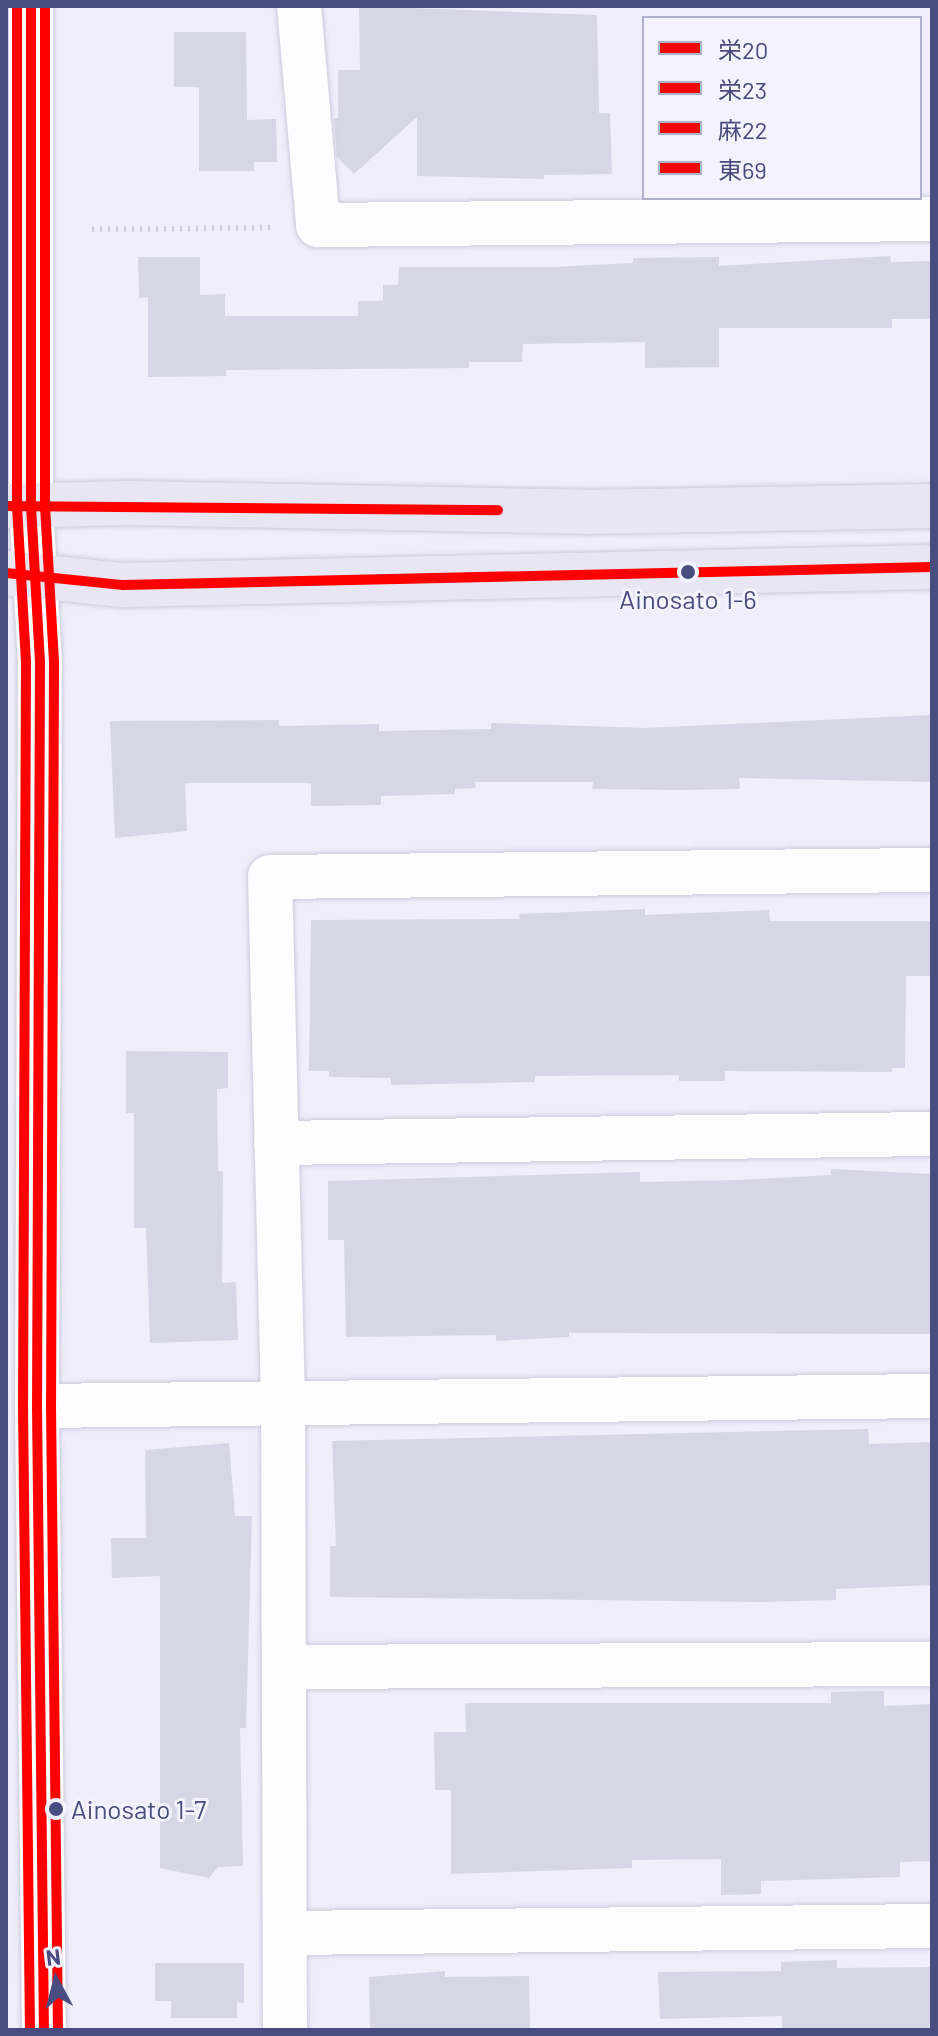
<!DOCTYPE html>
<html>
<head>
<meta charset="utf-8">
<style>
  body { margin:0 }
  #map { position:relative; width:938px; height:2036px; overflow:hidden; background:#f0eefa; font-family:Barlow,"Noto Sans JP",sans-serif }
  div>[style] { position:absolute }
  .building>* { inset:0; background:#d6d6e7 }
  .path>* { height:5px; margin-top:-2.5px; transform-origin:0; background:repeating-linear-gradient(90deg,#cecfdd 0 2px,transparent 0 8px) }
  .roads { filter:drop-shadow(0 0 2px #cbccde) drop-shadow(0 0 2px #cbccde) }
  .minor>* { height:44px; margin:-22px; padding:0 22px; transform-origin:22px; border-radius:22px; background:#fdfcfe }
  .major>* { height:44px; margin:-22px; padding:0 22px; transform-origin:22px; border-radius:22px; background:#e9e6f4 }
  .bus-1>* { height:10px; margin:-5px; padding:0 5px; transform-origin:5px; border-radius:5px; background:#f00 }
  .bus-2>* { height:10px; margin:-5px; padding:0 5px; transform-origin:5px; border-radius:5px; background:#f00 }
  .bus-3>* { height:10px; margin:-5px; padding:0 5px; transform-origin:5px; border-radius:5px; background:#f00 }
  .bus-4>* { height:10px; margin:-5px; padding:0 5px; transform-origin:5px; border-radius:5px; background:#f00 }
  .dots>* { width:22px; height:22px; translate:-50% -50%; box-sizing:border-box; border:4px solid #f4f2ff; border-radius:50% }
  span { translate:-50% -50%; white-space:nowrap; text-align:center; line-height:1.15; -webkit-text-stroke:6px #f4f2ff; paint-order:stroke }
  .bus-label { font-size:26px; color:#484c7e }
  .left { translate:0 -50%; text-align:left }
  .frame { position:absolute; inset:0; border:8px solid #484c7e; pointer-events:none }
  .legend { position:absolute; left:642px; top:16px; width:280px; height:184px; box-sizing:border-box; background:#f4f2ff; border:2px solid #afb0cb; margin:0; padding:10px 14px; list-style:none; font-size:24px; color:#484c7e }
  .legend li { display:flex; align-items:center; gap:16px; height:40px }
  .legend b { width:40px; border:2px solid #afb0cb }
  .north { position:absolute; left:16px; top:1940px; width:80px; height:80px; -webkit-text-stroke:6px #f4f2ff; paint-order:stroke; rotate:353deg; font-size:22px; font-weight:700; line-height:32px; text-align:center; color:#484c7e }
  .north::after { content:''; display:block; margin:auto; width:28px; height:36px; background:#484c7e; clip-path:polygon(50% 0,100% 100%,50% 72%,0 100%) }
</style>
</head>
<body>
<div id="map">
  <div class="building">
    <div style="clip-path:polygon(359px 6px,597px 15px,599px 113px,610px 113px,612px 174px,544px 175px,544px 179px,417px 176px,417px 117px,354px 174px,337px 157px,334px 119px,338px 118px,338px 70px,360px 70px)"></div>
    <div style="clip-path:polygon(174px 32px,246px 32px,247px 120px,276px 119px,277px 162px,254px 162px,254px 171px,199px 171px,199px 87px,174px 87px)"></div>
    <div style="clip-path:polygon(890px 256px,891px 262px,932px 261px,932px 319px,892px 319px,892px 328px,719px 328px,719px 367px,645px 368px,645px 342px,523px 344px,522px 362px,469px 362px,469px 368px,226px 370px,226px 376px,148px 377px,148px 297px,139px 298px,138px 257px,200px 257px,200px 295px,225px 294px,225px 316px,358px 316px,358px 301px,383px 301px,383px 285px,398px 285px,399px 267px,553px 267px,633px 263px,633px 258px,719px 257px,719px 266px)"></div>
    <div style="clip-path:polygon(931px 715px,932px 782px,739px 778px,740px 789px,679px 790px,592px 789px,593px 782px,475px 782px,476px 788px,455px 789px,455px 794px,381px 796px,381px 805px,311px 806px,311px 783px,185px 783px,187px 831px,115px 838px,110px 721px,279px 720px,279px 726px,379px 724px,379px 731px,491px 729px,491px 723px,644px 728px)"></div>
    <div style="clip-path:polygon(645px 909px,645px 915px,769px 910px,770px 921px,932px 921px,932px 976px,906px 976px,905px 1068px,892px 1068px,892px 1072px,725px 1071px,725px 1081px,679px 1081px,679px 1075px,535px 1076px,535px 1082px,391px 1085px,391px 1078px,329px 1077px,329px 1071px,309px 1071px,311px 920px,520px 919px,519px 914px)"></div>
    <div style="clip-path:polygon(126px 1051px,228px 1052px,228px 1088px,217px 1089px,218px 1171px,223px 1171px,222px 1283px,236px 1282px,238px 1340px,150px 1343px,146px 1228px,134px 1228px,134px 1113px,126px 1113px)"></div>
    <div style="clip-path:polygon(831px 1169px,932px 1174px,932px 1334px,569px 1333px,569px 1337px,496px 1341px,496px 1335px,346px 1337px,344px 1240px,328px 1240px,328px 1181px,640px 1172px,640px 1182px,738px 1180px,831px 1175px)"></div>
    <div style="clip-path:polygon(868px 1429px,869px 1444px,932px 1442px,932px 1585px,836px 1589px,836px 1600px,759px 1602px,330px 1597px,330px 1546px,336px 1546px,332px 1441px)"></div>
    <div style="clip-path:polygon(229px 1443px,235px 1516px,252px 1516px,246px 1728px,240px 1728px,243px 1866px,218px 1867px,209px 1878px,160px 1868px,160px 1576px,112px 1578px,111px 1538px,146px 1538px,145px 1450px)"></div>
    <div style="clip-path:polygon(884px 1691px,884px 1706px,932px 1704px,932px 1861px,900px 1862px,900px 1877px,761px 1881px,761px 1894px,721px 1895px,721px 1859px,632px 1860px,632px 1868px,451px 1874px,451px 1790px,435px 1790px,434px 1732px,466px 1732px,465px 1703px,831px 1703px,831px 1692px)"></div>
    <div style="clip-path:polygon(837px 1960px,837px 1968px,932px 1967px,932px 2030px,782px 2030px,782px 2016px,660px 2019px,658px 1972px,781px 1971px,781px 1962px)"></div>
    <div style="clip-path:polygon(155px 1963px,244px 1963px,244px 2003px,237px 2002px,237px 2018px,171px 2018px,171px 2001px,155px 2001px)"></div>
    <div style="clip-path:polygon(445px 1971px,445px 1977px,529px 1976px,530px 2030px,370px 2030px,369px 1977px)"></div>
  </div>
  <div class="path">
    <div style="left:92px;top:229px;width:183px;rotate:-0.6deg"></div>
  </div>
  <div class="roads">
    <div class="minor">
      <div style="left:31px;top:6px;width:500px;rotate:90deg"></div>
      <div style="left:31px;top:506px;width:157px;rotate:86.7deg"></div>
      <div style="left:40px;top:663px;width:743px;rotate:90.23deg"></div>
      <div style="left:37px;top:1406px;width:624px;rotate:89.36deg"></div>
      <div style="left:299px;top:6px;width:220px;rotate:85deg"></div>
      <div style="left:318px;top:225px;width:614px;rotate:-0.56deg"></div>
      <div style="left:276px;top:1143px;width:656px;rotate:-0.79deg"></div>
      <div style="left:37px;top:1406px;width:895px;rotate:-0.64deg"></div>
      <div style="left:284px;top:1667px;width:648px;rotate:-0.27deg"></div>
      <div style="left:286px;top:1933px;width:646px;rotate:-0.62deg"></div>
      <div style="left:285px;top:2030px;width:630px;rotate:-90.18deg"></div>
      <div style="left:283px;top:1400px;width:523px;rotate:-91.42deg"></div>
      <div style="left:270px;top:877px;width:662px;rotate:-0.61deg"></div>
    </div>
    <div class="major">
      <div style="left:6px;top:506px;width:123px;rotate:-1.4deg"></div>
      <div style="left:129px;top:503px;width:458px;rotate:1.1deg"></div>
      <div style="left:587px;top:512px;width:345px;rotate:-1deg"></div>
      <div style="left:6px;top:573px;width:118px;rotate:5.9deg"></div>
      <div style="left:123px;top:585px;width:809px;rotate:-1.27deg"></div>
    </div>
  </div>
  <div class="bus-1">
    <div style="left:31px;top:6px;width:500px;rotate:90deg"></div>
    <div style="left:31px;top:506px;width:157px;rotate:86.7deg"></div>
    <div style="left:40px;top:663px;width:743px;rotate:90.23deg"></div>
    <div style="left:37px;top:1406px;width:624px;rotate:89.36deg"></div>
  </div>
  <div class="bus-2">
    <div style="left:17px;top:6px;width:500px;rotate:90deg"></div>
    <div style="left:17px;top:506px;width:157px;rotate:86.7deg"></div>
    <div style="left:26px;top:663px;width:743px;rotate:90.23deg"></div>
    <div style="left:23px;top:1406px;width:624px;rotate:89.36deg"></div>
  </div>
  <div class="bus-3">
    <div style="left:45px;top:6px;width:500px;rotate:90deg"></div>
    <div style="left:45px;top:506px;width:157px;rotate:86.7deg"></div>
    <div style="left:54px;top:663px;width:743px;rotate:90.23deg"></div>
    <div style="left:51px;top:1406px;width:624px;rotate:89.36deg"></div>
  </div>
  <div class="bus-4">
    <div style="left:6px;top:506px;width:492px;rotate:0.5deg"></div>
    <div style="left:6px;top:573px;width:118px;rotate:5.9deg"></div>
    <div style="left:123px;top:585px;width:809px;rotate:-1.27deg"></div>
  </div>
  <div class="dots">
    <div style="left:688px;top:572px;background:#484c7e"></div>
    <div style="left:56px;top:1809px;background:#484c7e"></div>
  </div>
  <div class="bus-label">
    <span style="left:688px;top:599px">Ainosato 1-6</span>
    <span class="left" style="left:71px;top:1809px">Ainosato 1-7</span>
  </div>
  <div class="frame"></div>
  <ul class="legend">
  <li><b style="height:10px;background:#f00"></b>栄20</li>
  <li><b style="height:10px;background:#f00"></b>栄23</li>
  <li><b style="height:10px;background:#f00"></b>麻22</li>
  <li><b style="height:10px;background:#f00"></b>東69</li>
  </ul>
  <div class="north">N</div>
</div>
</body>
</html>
